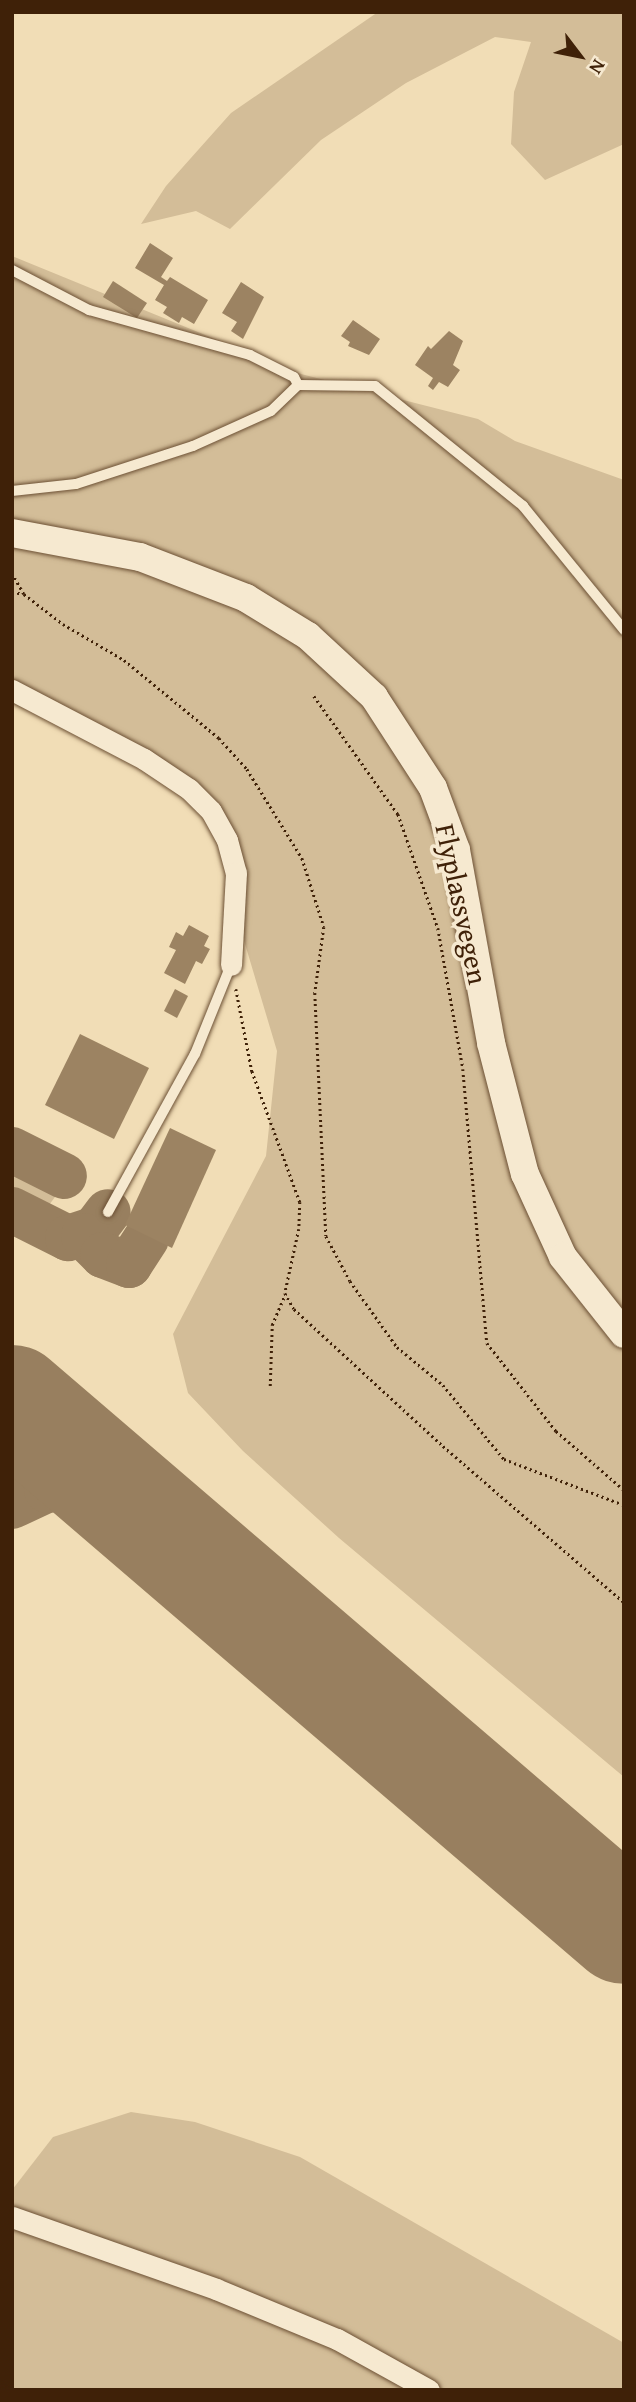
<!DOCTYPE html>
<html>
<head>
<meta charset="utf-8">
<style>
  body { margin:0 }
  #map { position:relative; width:636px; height:2402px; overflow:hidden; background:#f1ddb6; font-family:"Gentium Book Plus",serif }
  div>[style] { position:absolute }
  .green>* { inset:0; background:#d3bd98 }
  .taxiway>* { height:46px; margin:-23px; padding:0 23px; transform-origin:23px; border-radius:23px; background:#987f5f }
  .runway>* { height:114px; margin:-57px; padding:0 57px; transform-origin:57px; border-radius:57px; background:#987f5f }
  .building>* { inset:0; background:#9c8362 }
  .path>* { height:2.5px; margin-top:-1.25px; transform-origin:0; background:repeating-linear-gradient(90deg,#3f2108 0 2px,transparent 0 5.5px) }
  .roads { filter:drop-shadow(0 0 2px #6c5034) drop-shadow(0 0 2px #6c5034) }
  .lane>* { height:10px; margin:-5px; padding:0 5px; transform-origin:5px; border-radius:5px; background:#f6e9d0 }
  .street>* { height:21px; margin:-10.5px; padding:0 10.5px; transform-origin:10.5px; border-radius:10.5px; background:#f6e9d0 }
  .secondary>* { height:28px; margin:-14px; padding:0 14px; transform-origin:14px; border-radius:14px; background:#f6e9d0 }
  span { translate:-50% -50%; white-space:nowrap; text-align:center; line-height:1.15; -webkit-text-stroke:7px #f6e9d0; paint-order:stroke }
  .street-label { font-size:28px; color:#3f2108 }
  .frame { position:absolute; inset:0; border:14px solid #3f2108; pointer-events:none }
  .north { position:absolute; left:545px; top:21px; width:70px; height:70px; -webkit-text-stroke:5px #f6e9d0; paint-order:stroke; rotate:122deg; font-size:19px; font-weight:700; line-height:28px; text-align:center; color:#3f2108 }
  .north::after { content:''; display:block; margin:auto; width:24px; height:32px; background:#3f2108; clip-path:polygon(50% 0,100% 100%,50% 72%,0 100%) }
</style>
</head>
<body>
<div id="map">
  <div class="green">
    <div style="clip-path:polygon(378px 12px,624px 12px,624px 144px,545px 180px,511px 144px,514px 92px,531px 42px,495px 37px,406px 83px,321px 140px,230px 229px,196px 211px,141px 224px,166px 186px,231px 113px)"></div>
    <div style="clip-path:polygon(12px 256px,301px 374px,478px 419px,515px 441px,624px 480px,624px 1777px,339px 1538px,243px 1451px,188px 1393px,173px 1334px,266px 1156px,277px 1051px,239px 924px,223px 814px,12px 686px)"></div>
    <div style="clip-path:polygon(13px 1172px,46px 1187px,58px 1193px,46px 1209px,37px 1207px,12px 1193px)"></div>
    <div style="clip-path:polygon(131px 2112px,195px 2122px,300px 2157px,624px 2343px,624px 2390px,12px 2390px,12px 2190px,53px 2137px)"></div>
  </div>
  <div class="taxiway">
    <div style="left:12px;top:1150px;width:58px;rotate:26.6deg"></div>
    <div style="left:12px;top:1210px;width:63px;rotate:26.6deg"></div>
    <div style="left:68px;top:1238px;width:28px;rotate:-18deg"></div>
    <div style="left:95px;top:1229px;width:21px;rotate:-53deg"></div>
    <div style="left:84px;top:1236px;width:27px;rotate:45deg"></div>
    <div style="left:103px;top:1255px;width:28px;rotate:21deg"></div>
    <div style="left:129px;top:1265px;width:31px;rotate:-57deg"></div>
    <div style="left:12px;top:1406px;width:26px;rotate:58deg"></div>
    <div style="left:26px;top:1428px;width:29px;rotate:74deg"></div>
    <div style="left:34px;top:1456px;width:26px;rotate:99deg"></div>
    <div style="left:30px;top:1482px;width:28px;rotate:131deg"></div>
    <div style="left:12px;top:1506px;width:38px;rotate:-25deg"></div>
    <div style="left:47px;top:1490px;width:31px;rotate:-7deg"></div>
    <div style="left:78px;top:1486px;width:35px;rotate:13deg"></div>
    <div style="left:112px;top:1494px;width:29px;rotate:31deg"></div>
  </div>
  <div class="runway">
    <div style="left:12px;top:1402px;width:806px;rotate:40.62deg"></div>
  </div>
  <div class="building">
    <div style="clip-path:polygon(150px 243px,173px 258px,161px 277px,167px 281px,170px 277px,208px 300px,194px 324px,182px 317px,179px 323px,163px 313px,167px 307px,155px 300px,164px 285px,135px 268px)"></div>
    <div style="clip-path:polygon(113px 281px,147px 303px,137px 318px,103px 297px)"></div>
    <div style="clip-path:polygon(241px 282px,264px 297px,243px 339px,231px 331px,237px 322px,222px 313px)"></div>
    <div style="clip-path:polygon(353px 320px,380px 339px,369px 355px,348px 346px,350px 342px,341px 336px)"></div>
    <div style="clip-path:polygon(449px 331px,463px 341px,453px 365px,460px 370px,448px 387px,439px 382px,433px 390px,428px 386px,433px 378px,415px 365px,428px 346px,431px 349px)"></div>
    <div style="clip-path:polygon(189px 925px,209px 936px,204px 946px,210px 949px,202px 964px,196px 961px,185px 984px,164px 973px,176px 950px,169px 947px,176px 932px,183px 936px)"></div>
    <div style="clip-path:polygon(175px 989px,188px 996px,177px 1018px,164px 1011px)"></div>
    <div style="clip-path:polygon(80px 1034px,149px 1068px,114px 1139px,45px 1105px)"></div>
    <div style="clip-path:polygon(170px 1128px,216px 1150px,172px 1248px,125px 1225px)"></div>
  </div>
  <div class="path">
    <div style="left:12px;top:573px;width:24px;rotate:60deg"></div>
    <div style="left:12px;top:592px;width:12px;rotate:9deg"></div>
    <div style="left:24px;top:594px;width:49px;rotate:37.6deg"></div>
    <div style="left:63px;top:624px;width:71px;rotate:30.5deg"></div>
    <div style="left:124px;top:660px;width:123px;rotate:39.4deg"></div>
    <div style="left:219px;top:738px;width:42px;rotate:47.9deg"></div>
    <div style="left:247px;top:769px;width:105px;rotate:58.3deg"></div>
    <div style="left:302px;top:858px;width:72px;rotate:72.3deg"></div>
    <div style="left:324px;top:927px;width:67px;rotate:97.8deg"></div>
    <div style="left:315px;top:993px;width:243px;rotate:87.4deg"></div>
    <div style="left:326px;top:1236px;width:51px;rotate:61.9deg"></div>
    <div style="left:350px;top:1281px;width:81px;rotate:54.5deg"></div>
    <div style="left:397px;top:1347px;width:60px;rotate:39.6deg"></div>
    <div style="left:443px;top:1385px;width:96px;rotate:50.5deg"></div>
    <div style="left:504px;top:1459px;width:129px;rotate:21deg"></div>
    <div style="left:314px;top:696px;width:145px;rotate:54.6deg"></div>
    <div style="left:398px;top:814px;width:121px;rotate:70.7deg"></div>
    <div style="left:438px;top:928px;width:143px;rotate:79.9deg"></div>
    <div style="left:463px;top:1069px;width:275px;rotate:85deg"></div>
    <div style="left:487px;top:1343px;width:112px;rotate:51.9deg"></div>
    <div style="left:556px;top:1431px;width:90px;rotate:40.9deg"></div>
    <div style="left:236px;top:989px;width:84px;rotate:79deg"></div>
    <div style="left:252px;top:1071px;width:140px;rotate:69.9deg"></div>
    <div style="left:300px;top:1202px;width:27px;rotate:92deg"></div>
    <div style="left:299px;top:1229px;width:66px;rotate:102.3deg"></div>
    <div style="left:285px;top:1293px;width:18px;rotate:61deg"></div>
    <div style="left:294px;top:1309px;width:202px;rotate:42.6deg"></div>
    <div style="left:443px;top:1446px;width:239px;rotate:40.8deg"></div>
    <div style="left:270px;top:1386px;width:61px;rotate:-88.1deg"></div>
    <div style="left:272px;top:1325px;width:34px;rotate:-67deg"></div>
  </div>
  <div class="roads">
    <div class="lane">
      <div style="left:12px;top:270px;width:87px;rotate:27.5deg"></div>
      <div style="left:89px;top:310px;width:167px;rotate:15.6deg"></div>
      <div style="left:250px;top:355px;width:49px;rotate:26.6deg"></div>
      <div style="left:294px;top:377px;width:9px;rotate:63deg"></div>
      <div style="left:12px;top:491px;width:64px;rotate:-6.2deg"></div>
      <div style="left:76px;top:484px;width:123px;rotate:-18deg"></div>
      <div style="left:193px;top:446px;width:85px;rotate:-24.2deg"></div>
      <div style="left:271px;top:411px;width:37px;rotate:-44deg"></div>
      <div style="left:298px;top:385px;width:77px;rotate:0.7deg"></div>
      <div style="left:375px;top:386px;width:191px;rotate:39deg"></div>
      <div style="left:523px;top:506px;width:160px;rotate:50.8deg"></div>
      <div style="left:108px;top:1212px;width:180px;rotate:-61.2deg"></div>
      <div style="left:195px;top:1054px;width:96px;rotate:-68deg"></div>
    </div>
    <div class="street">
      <div style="left:12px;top:690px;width:149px;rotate:27.6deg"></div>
      <div style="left:144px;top:759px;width:54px;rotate:33.7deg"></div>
      <div style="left:189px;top:789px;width:31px;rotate:45deg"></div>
      <div style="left:211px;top:811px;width:33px;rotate:61deg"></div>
      <div style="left:227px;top:840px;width:34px;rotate:75deg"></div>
      <div style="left:236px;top:873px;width:92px;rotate:93.1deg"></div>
      <div style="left:12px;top:2217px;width:216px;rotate:19.4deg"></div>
      <div style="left:216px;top:2289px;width:131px;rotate:22.5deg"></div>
      <div style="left:337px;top:2339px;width:105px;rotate:29deg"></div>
    </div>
    <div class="secondary">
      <div style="left:12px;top:533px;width:130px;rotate:10.6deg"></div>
      <div style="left:140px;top:557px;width:114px;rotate:21.1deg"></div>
      <div style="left:246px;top:598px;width:73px;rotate:31.5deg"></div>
      <div style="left:308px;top:636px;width:90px;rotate:42.7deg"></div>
      <div style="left:374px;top:697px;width:108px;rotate:57deg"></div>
      <div style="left:433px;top:788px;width:66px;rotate:69.6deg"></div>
      <div style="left:456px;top:850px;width:196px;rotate:79.7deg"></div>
      <div style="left:491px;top:1043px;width:135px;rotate:75.5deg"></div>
      <div style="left:525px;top:1174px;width:91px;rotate:65.4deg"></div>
      <div style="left:563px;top:1257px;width:98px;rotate:51.6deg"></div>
    </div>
  </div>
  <div class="street-label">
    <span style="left:462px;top:904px;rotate:78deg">Flyplassvegen</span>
  </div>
  <div class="frame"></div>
  <div class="north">N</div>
</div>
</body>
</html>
